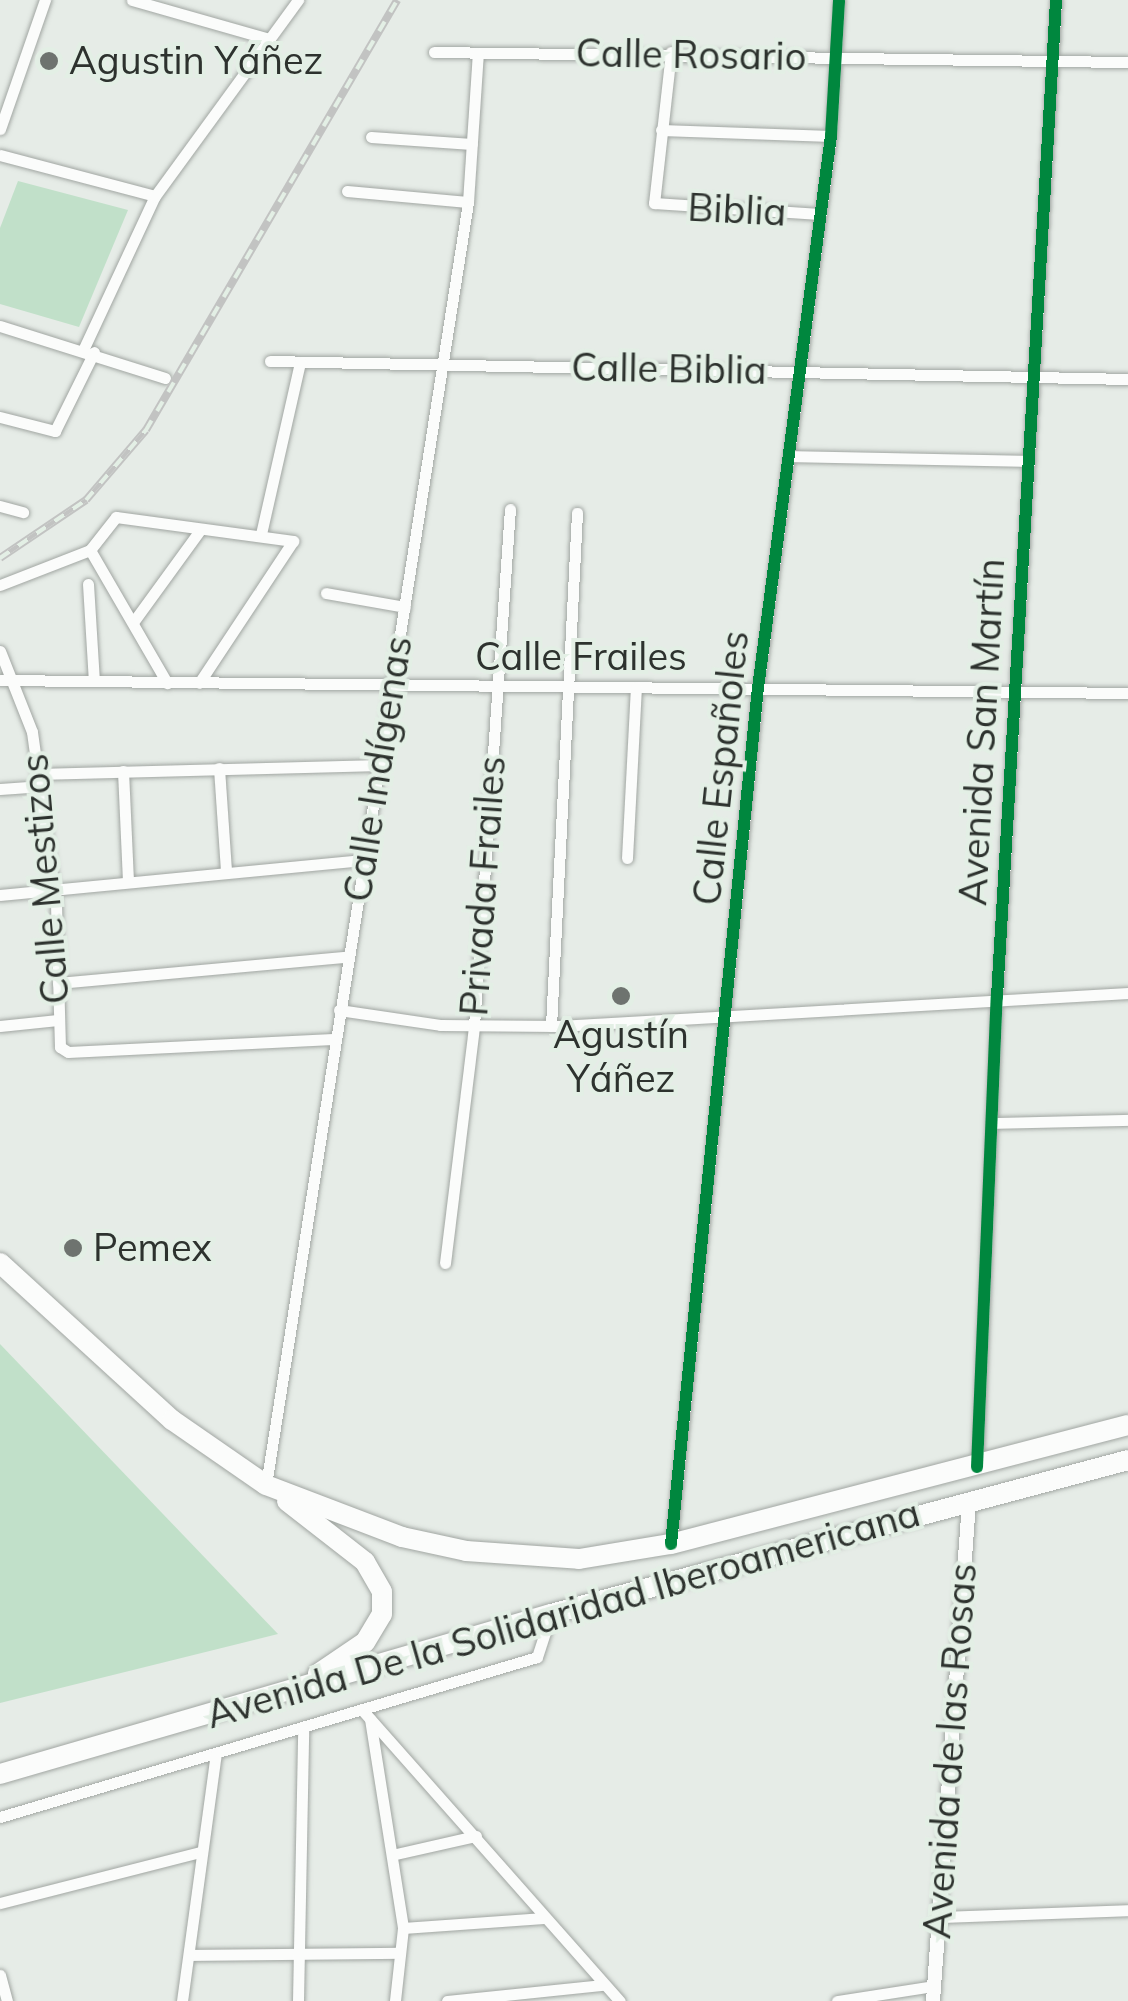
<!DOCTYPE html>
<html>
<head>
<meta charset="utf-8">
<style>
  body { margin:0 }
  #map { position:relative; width:1128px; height:2001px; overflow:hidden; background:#e6ece7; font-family:Mulish,sans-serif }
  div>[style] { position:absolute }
  .green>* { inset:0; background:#c1e0c9 }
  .roads { filter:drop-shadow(0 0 2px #a1a6a2) drop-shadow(0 0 2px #a1a6a2) }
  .minor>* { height:11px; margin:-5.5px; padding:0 5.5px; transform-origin:5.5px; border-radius:5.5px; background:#fbfcfb }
  .tertiary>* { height:14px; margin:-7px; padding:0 7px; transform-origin:7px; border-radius:7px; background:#fbfcfb }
  .trunk>* { height:20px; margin:-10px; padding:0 10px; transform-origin:10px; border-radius:10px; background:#fbfcfb }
  .rail>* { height:8px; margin-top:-4px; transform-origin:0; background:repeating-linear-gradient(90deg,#e3efe5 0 11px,#c2c3c2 0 22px); box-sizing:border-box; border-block:2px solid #c2c3c2 }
  .cycleway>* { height:12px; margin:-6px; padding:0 6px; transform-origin:6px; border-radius:6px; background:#00873e }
  .dots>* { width:28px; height:28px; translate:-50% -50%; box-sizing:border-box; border:5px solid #e3efe5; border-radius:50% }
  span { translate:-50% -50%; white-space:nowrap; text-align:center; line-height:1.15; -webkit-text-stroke:8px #e3efe5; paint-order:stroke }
  .street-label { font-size:38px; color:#2d322e }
  .poi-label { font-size:38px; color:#2d322e }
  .left { translate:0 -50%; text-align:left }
</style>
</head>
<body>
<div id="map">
  <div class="green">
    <div style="clip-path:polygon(18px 181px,128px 210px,79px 327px,0 304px,0 228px)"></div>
    <div style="clip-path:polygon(0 1344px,278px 1634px,0 1703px)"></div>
  </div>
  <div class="roads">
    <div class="minor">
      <div style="left:132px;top:0;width:142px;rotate:15.9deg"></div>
      <div style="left:434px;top:52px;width:694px;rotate:0.83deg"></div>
      <div style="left:671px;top:52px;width:152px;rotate:96.4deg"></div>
      <div style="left:654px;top:203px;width:166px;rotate:3.8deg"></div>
      <div style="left:0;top:129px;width:137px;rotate:-70.8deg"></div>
      <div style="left:661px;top:130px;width:170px;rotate:2deg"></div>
      <div style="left:371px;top:137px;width:101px;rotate:4deg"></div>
      <div style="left:0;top:155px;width:160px;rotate:14.8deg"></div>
      <div style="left:347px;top:191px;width:121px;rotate:5.2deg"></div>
      <div style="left:0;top:326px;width:173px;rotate:17.5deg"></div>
      <div style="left:84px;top:348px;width:168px;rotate:-65deg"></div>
      <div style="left:155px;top:196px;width:243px;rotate:-53.9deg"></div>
      <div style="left:270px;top:361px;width:858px;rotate:1.2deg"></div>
      <div style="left:0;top:417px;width:57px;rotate:14.3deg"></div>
      <div style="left:55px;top:431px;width:88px;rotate:-63.7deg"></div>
      <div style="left:790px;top:456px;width:238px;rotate:1.2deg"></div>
      <div style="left:0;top:506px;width:24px;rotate:15deg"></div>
      <div style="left:261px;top:534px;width:176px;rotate:-77.2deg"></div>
      <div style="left:90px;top:550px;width:42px;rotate:-51.8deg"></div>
      <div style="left:116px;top:517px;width:179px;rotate:7.7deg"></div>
      <div style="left:293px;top:541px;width:170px;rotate:123.5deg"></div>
      <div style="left:90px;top:550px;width:154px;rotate:59.9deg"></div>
      <div style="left:88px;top:584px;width:97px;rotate:86.5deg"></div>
      <div style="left:0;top:585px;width:97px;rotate:-21.3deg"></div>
      <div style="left:326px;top:593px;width:80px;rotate:10deg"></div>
      <div style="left:134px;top:621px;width:112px;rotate:-54deg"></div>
      <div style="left:0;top:651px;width:87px;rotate:68.4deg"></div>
      <div style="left:32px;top:732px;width:174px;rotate:82.1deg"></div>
      <div style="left:56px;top:904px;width:143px;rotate:88.4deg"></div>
      <div style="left:60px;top:1047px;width:9px;rotate:32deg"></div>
      <div style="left:68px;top:1052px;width:265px;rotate:-2.8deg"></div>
      <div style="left:0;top:680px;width:1128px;rotate:0.66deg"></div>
      <div style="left:219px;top:768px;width:103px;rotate:86.1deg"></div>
      <div style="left:123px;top:771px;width:111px;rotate:87.4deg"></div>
      <div style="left:37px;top:774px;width:344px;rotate:-1.5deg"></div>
      <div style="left:0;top:789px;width:39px;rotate:-4deg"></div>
      <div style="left:627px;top:858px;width:171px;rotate:-87deg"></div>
      <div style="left:0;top:895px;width:367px;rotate:-5.5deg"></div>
      <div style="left:58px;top:983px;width:289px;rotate:-5.2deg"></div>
      <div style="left:339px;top:1010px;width:102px;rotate:8.4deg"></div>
      <div style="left:440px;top:1025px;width:119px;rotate:0.5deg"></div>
      <div style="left:559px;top:1026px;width:570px;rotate:-3.32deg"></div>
      <div style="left:0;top:1026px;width:58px;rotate:-5.9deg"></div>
      <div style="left:551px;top:1026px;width:514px;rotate:-87.1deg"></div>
      <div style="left:992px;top:1123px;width:136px;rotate:-1.3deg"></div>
      <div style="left:445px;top:1263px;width:239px;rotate:-83deg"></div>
      <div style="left:474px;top:1026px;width:518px;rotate:-86.02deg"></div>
      <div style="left:977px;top:1467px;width:470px;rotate:-87.6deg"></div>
      <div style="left:997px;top:997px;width:999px;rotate:-86.61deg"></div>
      <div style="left:266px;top:1485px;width:1299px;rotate:-81.05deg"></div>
      <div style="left:468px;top:202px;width:149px;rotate:-86.2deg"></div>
      <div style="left:671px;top:1544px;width:860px;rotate:-84.2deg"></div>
      <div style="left:758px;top:688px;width:557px;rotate:-82.47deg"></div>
      <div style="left:831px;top:136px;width:136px;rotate:-86.6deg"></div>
      <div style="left:364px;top:1712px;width:386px;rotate:48.5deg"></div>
      <div style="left:370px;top:1719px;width:212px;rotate:81deg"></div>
      <div style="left:403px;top:1928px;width:73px;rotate:96.3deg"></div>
      <div style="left:0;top:1817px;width:560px;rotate:-16.59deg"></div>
      <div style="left:537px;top:1657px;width:45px;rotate:-72deg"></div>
      <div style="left:396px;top:1854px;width:82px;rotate:-12.7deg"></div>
      <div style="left:0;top:1903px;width:206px;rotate:-14.3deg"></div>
      <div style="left:940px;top:1917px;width:188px;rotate:-2.1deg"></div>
      <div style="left:403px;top:1928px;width:141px;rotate:-4.1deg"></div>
      <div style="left:190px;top:1955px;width:208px;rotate:-0.6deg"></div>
      <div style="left:0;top:1975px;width:27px;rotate:75deg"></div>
      <div style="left:182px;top:2001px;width:250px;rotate:-82.2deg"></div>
      <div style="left:298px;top:2001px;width:272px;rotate:-88.9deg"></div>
      <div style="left:447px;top:2001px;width:157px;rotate:-5.9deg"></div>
      <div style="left:837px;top:2001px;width:98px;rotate:-8.8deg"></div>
    </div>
    <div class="tertiary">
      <div style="left:933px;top:2001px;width:500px;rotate:-85.87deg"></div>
    </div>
    <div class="trunk">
      <div style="left:0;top:1263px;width:233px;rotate:42.4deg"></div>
      <div style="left:172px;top:1420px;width:114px;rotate:34.7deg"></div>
      <div style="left:266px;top:1485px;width:146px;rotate:20.9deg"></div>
      <div style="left:402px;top:1537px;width:66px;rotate:12.3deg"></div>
      <div style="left:466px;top:1551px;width:113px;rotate:4deg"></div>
      <div style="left:579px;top:1559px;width:93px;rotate:-9.3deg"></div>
      <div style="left:671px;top:1544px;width:472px;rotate:-14.6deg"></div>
      <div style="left:287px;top:1501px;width:99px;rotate:38deg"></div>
      <div style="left:365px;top:1562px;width:34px;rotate:60deg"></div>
      <div style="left:382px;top:1592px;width:22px;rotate:90deg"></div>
      <div style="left:382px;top:1614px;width:33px;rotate:121deg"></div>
      <div style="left:365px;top:1642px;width:57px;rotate:145.8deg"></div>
      <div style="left:0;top:1774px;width:574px;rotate:-16.19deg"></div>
      <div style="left:551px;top:1614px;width:597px;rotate:-14.94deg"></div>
    </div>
  </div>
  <div class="rail">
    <div style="left:0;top:558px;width:104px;rotate:-34deg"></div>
    <div style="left:86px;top:500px;width:92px;rotate:-49.4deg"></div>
    <div style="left:146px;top:430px;width:498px;rotate:-59.7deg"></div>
  </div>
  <div class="cycleway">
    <div style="left:977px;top:1467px;width:470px;rotate:-87.6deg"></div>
    <div style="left:997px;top:997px;width:999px;rotate:-86.61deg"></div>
    <div style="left:671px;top:1544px;width:860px;rotate:-84.2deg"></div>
    <div style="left:758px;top:688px;width:557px;rotate:-82.47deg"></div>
    <div style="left:831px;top:136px;width:136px;rotate:-86.6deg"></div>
  </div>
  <div class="dots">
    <div style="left:49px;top:61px;background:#6e736f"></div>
    <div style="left:621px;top:996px;background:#6e736f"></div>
    <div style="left:73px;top:1248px;background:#6e736f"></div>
  </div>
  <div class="street-label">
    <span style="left:691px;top:55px;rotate:1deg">Calle Rosario</span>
    <span style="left:737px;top:210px;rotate:3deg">Biblia</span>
    <span style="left:669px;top:369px;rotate:1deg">Calle Biblia</span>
    <span style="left:581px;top:657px">Calle Frailes</span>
    <span style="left:982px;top:732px;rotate:-87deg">Avenida San Martín</span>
    <span style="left:721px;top:768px;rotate:-84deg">Calle Españoles</span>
    <span style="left:378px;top:769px;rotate:-81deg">Calle Indígenas</span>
    <span style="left:45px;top:879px;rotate:-95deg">Calle Mestizos</span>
    <span style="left:483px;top:886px;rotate:-86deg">Privada Frailes</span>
    <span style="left:563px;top:1614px;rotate:-16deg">Avenida De la Solidaridad Iberoamericana</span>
    <span style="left:950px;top:1751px;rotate:-86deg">Avenida de las Rosas</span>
  </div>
  <div class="poi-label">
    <span class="left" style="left:69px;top:61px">Agustin Yáñez</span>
    <span style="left:621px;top:1057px">Agustín<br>Yáñez</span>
    <span class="left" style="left:93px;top:1248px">Pemex</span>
  </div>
</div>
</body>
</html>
